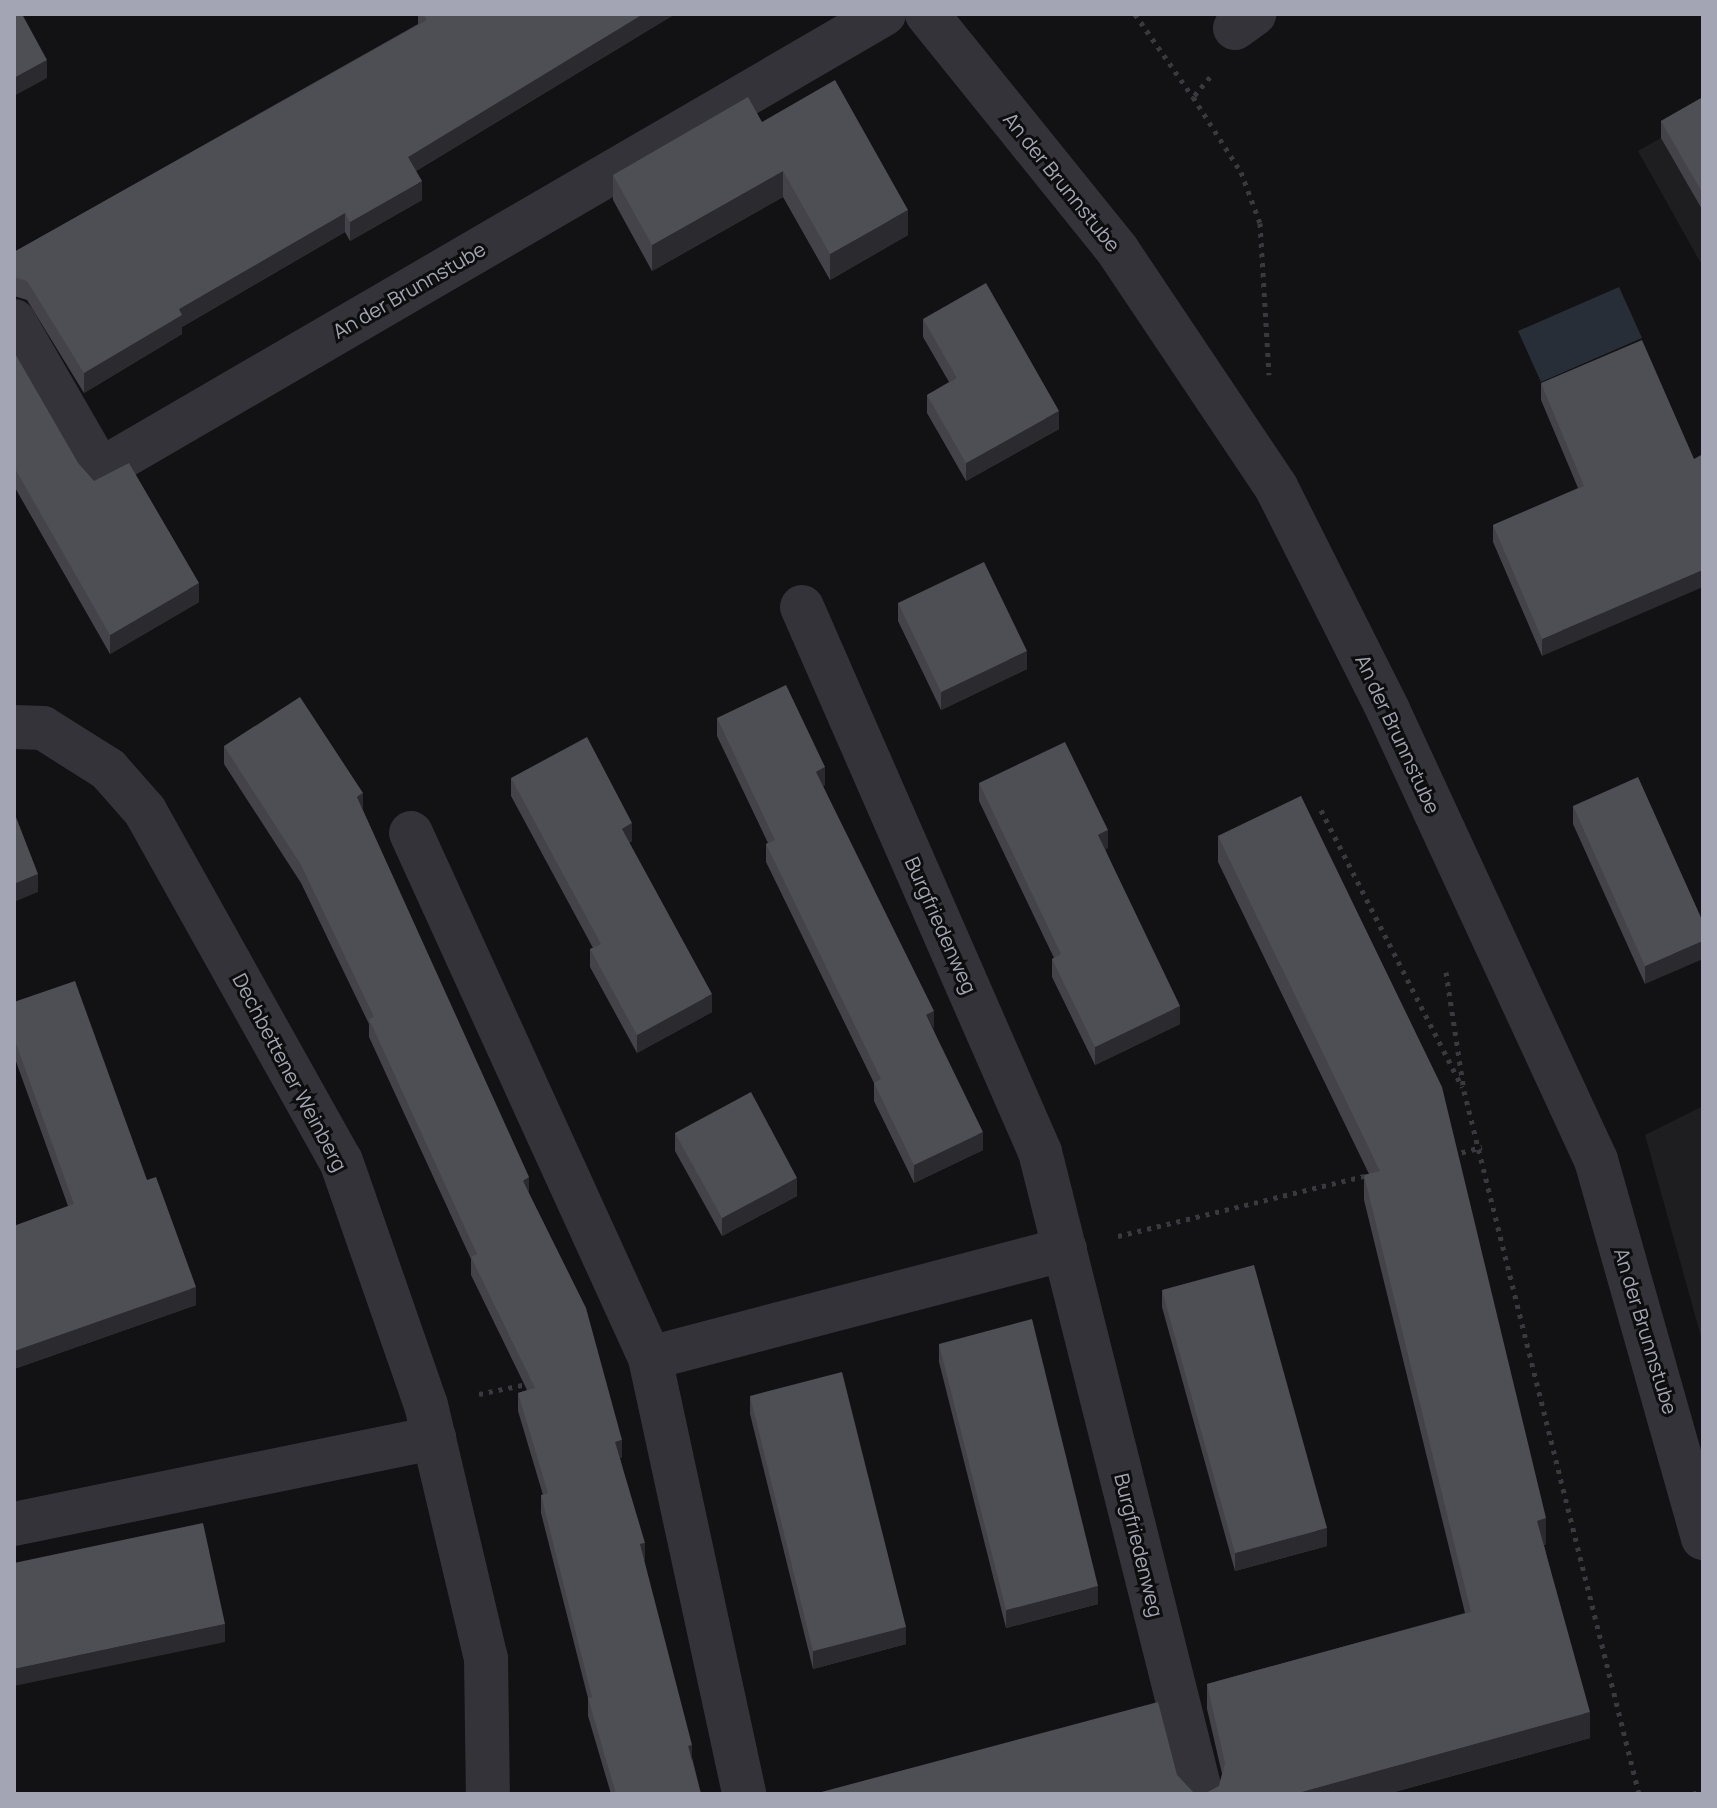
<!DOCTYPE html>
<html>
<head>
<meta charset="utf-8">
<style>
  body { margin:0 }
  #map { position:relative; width:1717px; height:1808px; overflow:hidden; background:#121214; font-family:Manrope,sans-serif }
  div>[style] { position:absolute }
  .built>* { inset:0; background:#1e1e20 }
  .water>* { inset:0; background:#282e37 }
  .path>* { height:5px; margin-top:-2.5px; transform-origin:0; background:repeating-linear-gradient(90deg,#393940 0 4px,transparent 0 10px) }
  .minor>* { height:44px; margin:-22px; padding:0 22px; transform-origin:22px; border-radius:22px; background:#333339 }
  .wall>* { inset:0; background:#434349 }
  .shaded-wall>* { inset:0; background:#2b2b2f }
  .building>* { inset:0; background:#4e4e55 }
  span { translate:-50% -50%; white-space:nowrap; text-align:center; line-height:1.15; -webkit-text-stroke:6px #0d0d0e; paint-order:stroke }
  .street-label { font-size:20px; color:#a3a5b4 }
  .frame { position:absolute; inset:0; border:16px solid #a3a5b4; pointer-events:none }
</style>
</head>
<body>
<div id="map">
  <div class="built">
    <div style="clip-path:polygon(1703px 114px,1703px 267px,1638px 151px)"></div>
    <div style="clip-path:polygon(1703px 1106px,1703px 1344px,1645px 1135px)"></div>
  </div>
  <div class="water">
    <div style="clip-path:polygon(1619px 287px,1642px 338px,1541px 382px,1518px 331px)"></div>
  </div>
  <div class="path">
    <div style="left:1135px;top:14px;width:101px;rotate:55.1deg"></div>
    <div style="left:1210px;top:77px;width:26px;rotate:130deg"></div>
    <div style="left:1193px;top:97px;width:89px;rotate:57.4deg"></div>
    <div style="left:1241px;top:172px;width:54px;rotate:69.6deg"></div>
    <div style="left:1260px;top:223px;width:152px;rotate:86.6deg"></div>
    <div style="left:1321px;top:810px;width:311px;rotate:63deg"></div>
    <div style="left:1446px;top:972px;width:120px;rotate:81.4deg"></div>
    <div style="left:1464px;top:1091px;width:724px;rotate:76.02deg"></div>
    <div style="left:1452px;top:1155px;width:31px;rotate:-15deg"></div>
    <div style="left:1118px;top:1236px;width:257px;rotate:-13.7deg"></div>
    <div style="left:479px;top:1394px;width:49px;rotate:-11.8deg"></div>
    <div style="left:1693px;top:1794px;width:10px;rotate:-17deg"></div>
  </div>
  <div class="minor">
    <div style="left:927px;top:14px;width:304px;rotate:51.1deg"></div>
    <div style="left:1118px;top:251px;width:284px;rotate:56.2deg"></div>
    <div style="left:1276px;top:487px;width:250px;rotate:63.3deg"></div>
    <div style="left:1388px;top:710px;width:496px;rotate:65.2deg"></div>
    <div style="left:1596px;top:1160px;width:393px;rotate:74.2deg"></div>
    <div style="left:1235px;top:28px;width:24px;rotate:-36deg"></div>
    <div style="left:14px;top:321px;width:172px;rotate:60deg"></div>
    <div style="left:100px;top:470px;width:907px;rotate:-30.18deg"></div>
    <div style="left:802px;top:607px;width:595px;rotate:66.41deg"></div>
    <div style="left:1040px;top:1152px;width:662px;rotate:75.92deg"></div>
    <div style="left:14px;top:727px;width:29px;rotate:2deg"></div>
    <div style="left:43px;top:728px;width:77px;rotate:32.2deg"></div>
    <div style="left:108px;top:769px;width:56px;rotate:48.6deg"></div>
    <div style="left:145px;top:811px;width:401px;rotate:60.8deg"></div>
    <div style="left:341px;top:1161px;width:258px;rotate:70.8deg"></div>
    <div style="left:426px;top:1405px;width:260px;rotate:76.7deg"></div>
    <div style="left:486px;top:1658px;width:136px;rotate:89.2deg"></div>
    <div style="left:411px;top:833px;width:577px;rotate:65.52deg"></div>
    <div style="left:650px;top:1358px;width:446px;rotate:77.8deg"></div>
    <div style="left:650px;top:1358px;width:429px;rotate:-14.7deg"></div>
    <div style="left:14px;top:1524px;width:429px;rotate:-11.6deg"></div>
  </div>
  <div class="wall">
    <div style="clip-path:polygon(418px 14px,675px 14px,416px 171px,422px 200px,350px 241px,345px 232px,182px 327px,182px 334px,84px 393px,27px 300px,14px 296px,14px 252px,418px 24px)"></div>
    <div style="clip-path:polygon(1703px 97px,1703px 211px,1661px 138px,1661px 121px)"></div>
    <div style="clip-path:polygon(762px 122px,908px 235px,830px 280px,783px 197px,652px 271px,613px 200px,613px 175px)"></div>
    <div style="clip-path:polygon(923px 319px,1059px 429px,966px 481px,927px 413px,927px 395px,949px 382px,923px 337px)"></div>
    <div style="clip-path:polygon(14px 352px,78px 463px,199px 602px,110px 654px,14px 486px)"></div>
    <div style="clip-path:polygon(1541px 383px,1694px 459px,1542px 656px,1493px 542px,1493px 525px,1578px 488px,1541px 400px)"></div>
    <div style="clip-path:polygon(898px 603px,1027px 669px,941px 710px,898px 621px)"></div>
    <div style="clip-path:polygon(717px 718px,825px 785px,823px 786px,933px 1029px,983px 1150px,914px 1183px,874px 1101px,874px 1083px,766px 862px,766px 844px,768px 843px,717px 736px)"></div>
    <div style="clip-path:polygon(224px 746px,363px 811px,529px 1194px,622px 1457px,620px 1458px,644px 1561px,701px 1794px,611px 1794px,588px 1716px,588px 1698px,541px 1513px,541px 1495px,543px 1495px,518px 1411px,518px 1393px,527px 1390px,471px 1275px,471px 1259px,369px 1037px,369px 1024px,301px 883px,224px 764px)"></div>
    <div style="clip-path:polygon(511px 778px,632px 841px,629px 843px,712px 1012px,637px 1053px,590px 967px,590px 949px,593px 948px,511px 796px)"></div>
    <div style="clip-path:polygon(979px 783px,1108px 848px,1105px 849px,1180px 1024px,1095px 1065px,1052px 977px,1052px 959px,1054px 958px,979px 801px)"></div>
    <div style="clip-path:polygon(1301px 796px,1546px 1544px,1544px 1545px,1590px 1738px,1387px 1794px,814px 1794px,1177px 1775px,1193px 1792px,1208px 1792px,1219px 1786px,1222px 1774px,1207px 1709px,1207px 1684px,1465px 1613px,1364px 1200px,1364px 1175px,1369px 1174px,1218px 862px,1218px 836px)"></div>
    <div style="clip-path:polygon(1573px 806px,1703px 922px,1645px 984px,1573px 824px)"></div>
    <div style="clip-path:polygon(14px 1002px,147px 1180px,196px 1305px,14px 1369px,14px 1226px,68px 1206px,14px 1056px)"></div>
    <div style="clip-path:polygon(675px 1133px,797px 1196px,722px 1236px,675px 1151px)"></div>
    <div style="clip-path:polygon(1162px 1290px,1327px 1546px,1235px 1571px,1162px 1307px)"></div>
    <div style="clip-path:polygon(939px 1344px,1098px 1604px,1006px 1628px,939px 1362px)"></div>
    <div style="clip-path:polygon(750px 1396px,906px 1644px,813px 1669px,750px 1414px)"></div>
  </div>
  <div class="shaded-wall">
    <div style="clip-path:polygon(643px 14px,675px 14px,408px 176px,408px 157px)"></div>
    <div style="clip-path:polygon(47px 60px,47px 78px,14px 96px,14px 78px)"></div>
    <div style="clip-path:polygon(783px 171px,783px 197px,652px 271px,652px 245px)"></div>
    <div style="clip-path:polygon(422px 181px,422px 200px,350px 241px,350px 222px)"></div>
    <div style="clip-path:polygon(908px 210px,908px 235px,830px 280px,830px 254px)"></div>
    <div style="clip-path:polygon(345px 213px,345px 232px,182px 327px,182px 334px,84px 393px,84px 373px,179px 309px)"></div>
    <div style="clip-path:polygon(1059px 411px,1059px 429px,966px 481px,966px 463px)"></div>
    <div style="clip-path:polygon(1703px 570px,1703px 587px,1542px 656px,1542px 639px)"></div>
    <div style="clip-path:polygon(199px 583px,199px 602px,110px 654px,110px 635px)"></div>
    <div style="clip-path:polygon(1027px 651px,1027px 669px,941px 710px,941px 692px)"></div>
    <div style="clip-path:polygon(825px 767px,825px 785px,816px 790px,816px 772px)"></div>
    <div style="clip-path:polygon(363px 793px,363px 810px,357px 797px)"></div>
    <div style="clip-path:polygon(632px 823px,632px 841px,622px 847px,622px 829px)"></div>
    <div style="clip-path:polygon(1108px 830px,1108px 848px,1098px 853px,1098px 835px)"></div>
    <div style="clip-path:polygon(38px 874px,38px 892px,14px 902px,14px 884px)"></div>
    <div style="clip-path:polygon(1703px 941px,1703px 959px,1645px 984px,1645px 966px)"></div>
    <div style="clip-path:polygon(712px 994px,712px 1012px,637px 1053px,637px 1035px)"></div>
    <div style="clip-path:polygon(1180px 1006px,1180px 1024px,1095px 1065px,1095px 1047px)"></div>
    <div style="clip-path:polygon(934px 1011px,934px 1029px,926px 1015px)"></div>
    <div style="clip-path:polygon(983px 1132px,983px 1150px,914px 1183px,914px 1165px)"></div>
    <div style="clip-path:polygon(529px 1177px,529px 1195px,523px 1181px)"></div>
    <div style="clip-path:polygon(797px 1178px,797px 1196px,722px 1236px,722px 1218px)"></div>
    <div style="clip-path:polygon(196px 1287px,196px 1305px,14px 1369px,14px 1351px)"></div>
    <div style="clip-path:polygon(622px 1440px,622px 1457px,615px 1459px,615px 1442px)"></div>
    <div style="clip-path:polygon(1546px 1518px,1546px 1544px,1537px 1546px,1537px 1521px)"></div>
    <div style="clip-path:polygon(1327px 1528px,1327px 1546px,1235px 1571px,1235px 1553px)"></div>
    <div style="clip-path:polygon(645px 1543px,645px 1560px,640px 1562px,640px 1544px)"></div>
    <div style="clip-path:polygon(1098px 1586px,1098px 1604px,1006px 1628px,1006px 1610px)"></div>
    <div style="clip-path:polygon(225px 1624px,225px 1642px,14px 1686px,14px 1669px)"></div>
    <div style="clip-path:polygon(906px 1627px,906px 1644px,813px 1669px,813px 1651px)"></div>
    <div style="clip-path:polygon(1590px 1712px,1590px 1738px,1387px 1794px,1294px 1794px)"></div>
    <div style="clip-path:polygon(692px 1745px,692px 1763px,688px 1746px)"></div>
  </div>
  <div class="building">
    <div style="clip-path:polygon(14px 14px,22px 14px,47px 60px,14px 78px)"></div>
    <div style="clip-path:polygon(423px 14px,643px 14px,408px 157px,422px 181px,350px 222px,345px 213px,179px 309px,182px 315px,84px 373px,27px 281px,14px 277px,14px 252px,427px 20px)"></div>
    <div style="clip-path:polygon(835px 80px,908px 210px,830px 254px,783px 171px,652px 245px,613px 175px,748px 97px,762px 122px)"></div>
    <div style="clip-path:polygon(1703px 97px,1703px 194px,1661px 121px)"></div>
    <div style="clip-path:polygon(986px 283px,1059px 411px,966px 463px,927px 395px,957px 378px,923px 319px)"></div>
    <div style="clip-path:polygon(1642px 340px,1694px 459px,1703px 454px,1703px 570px,1542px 639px,1493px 525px,1584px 486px,1541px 383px)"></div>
    <div style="clip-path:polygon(14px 352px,78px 463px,94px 481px,129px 463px,199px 583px,110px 635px,14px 467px)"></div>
    <div style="clip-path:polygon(984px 562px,1027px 651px,941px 692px,898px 603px)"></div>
    <div style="clip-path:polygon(786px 685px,825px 767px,816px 772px,934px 1011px,926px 1015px,983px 1132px,914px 1165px,874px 1083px,881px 1079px,766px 844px,775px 840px,717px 718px)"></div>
    <div style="clip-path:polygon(300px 697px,363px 793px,357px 797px,529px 1177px,523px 1181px,586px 1308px,622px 1440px,615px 1442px,645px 1543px,640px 1544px,692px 1745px,688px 1746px,701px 1794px,616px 1794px,588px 1698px,592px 1697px,541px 1495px,548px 1493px,518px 1393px,535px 1388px,471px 1257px,477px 1254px,369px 1019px,374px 1017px,301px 865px,224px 746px)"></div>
    <div style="clip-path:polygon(587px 737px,632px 823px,622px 829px,712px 994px,637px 1035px,590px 949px,601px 944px,511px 778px)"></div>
    <div style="clip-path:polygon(1065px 742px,1108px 830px,1098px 835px,1180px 1006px,1095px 1047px,1052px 959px,1061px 954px,979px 783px)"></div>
    <div style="clip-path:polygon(1638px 777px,1703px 922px,1703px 941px,1645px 966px,1573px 806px)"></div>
    <div style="clip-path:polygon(1301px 796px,1442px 1087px,1546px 1518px,1537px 1521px,1590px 1712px,1294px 1794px,814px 1794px,1158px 1702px,1177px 1775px,1193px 1792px,1208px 1792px,1219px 1786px,1225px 1763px,1207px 1684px,1471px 1612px,1364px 1175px,1380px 1171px,1218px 836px)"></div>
    <div style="clip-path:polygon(14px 812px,38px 874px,14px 884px)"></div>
    <div style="clip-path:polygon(75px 981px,147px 1180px,156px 1177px,196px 1287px,14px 1351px,14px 1226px,74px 1204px,14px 1038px,14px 1002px)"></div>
    <div style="clip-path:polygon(751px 1092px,797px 1178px,722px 1218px,675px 1133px)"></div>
    <div style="clip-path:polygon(1254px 1265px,1327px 1528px,1235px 1553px,1162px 1290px)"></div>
    <div style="clip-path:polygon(1032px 1319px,1098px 1586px,1006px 1610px,939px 1344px)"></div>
    <div style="clip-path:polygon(842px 1372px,906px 1627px,813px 1651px,750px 1396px)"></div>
    <div style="clip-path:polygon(203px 1523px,225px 1624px,14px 1669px,14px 1563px)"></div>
  </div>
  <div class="street-label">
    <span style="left:1062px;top:182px;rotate:51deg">An der Brunnstube</span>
    <span style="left:409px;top:290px;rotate:-30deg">An der Brunnstube</span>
    <span style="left:1398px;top:734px;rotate:65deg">An der Brunnstube</span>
    <span style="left:941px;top:925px;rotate:66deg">Burgfriedenweg</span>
    <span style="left:290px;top:1072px;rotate:62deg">Dechbettener Weinberg</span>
    <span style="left:1646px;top:1331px;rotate:73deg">An der Brunnstube</span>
    <span style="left:1139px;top:1545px;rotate:76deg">Burgfriedenweg</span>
  </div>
  <div class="frame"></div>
</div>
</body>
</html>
